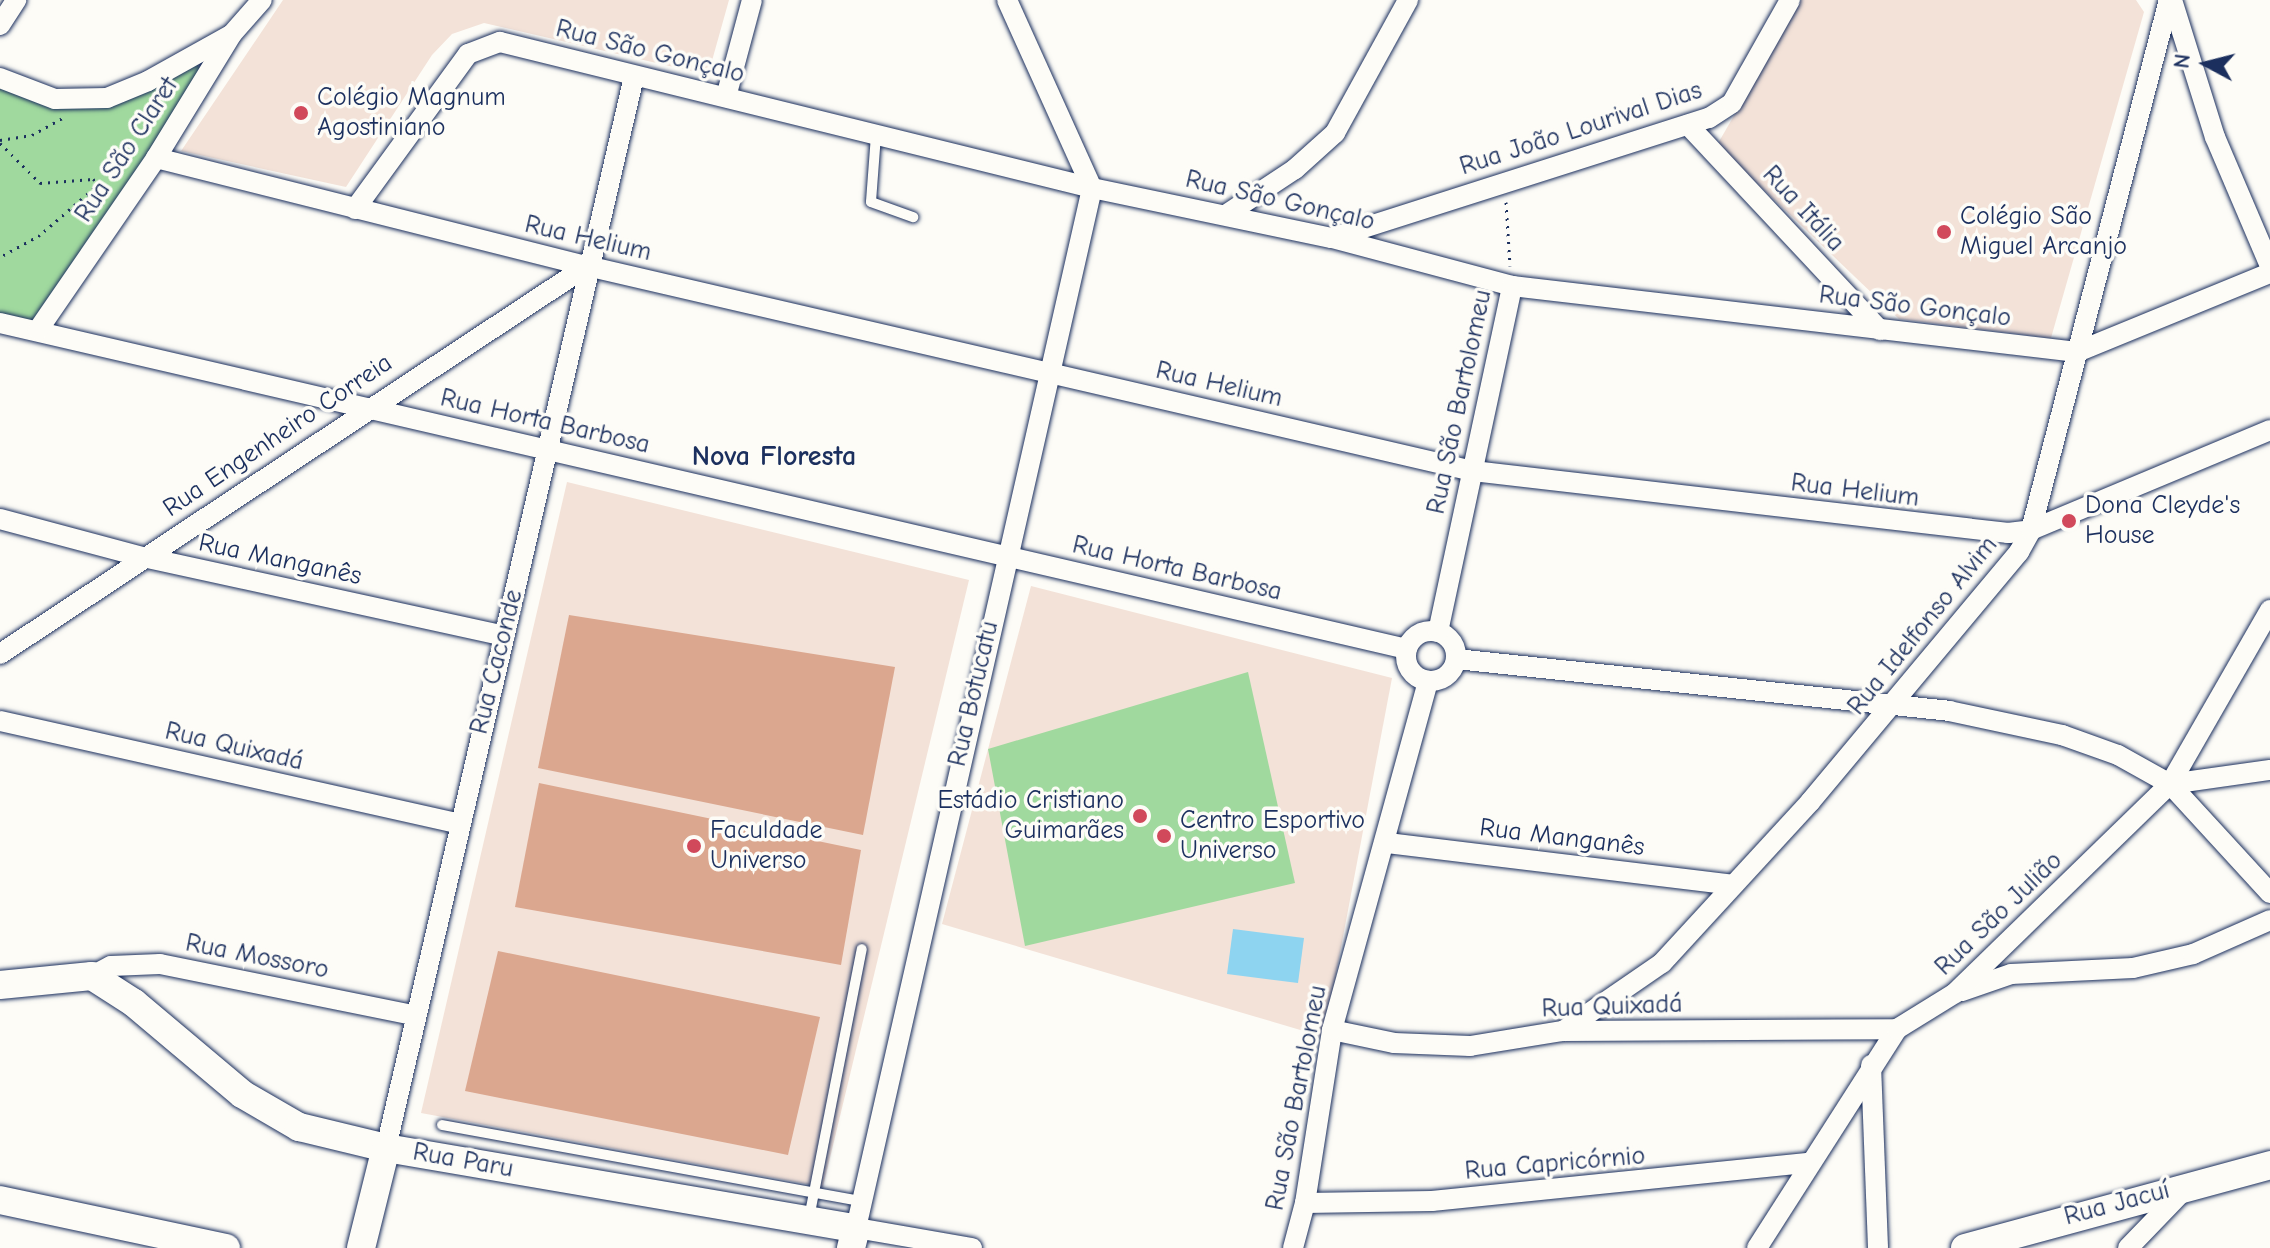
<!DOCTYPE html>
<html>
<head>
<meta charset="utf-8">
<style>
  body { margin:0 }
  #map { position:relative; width:2270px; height:1248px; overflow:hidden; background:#fdfcf7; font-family:"Comic Neue",sans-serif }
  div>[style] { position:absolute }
  .built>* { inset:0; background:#f3e2d8 }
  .green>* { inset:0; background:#a0d99e }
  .water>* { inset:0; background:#8ed4f0 }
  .building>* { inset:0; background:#dba78f }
  .path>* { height:3px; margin-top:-1.5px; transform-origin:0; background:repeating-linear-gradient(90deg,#1b2f5e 0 2px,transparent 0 8px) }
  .roads { filter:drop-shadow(0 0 2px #1b2f5e) drop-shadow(0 0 2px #1b2f5e) }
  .lane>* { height:10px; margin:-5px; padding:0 5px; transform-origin:5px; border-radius:5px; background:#fdfcf7 }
  .street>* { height:20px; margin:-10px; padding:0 10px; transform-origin:10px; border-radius:10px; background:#fdfcf7 }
  .street>.ring { margin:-10px; padding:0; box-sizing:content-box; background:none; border:20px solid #fdfcf7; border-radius:50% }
  .secondary>* { height:28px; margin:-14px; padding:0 14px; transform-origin:14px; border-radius:14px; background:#fdfcf7 }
  .dots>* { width:22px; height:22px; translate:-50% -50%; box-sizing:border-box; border:4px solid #fdfcf7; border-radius:50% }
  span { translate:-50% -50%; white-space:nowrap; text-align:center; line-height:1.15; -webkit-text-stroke:7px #fdfcf7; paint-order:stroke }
  .street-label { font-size:26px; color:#1b2f5e }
  .poi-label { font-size:26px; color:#1b2f5e }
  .left { translate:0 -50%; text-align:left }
  .right { translate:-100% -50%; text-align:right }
  .neighbourhood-label { font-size:28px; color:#1b2f5e; font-weight:700 }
  .north { position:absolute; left:2166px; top:24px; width:80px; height:80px; -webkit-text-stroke:6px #fdfcf7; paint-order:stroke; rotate:277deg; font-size:22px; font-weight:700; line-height:32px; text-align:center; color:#1b2f5e }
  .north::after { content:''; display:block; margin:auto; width:28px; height:36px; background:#1b2f5e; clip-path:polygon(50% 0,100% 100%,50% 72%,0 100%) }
</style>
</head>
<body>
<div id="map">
  <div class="built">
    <div style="clip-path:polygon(283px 0,729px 0,708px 75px,484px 23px,452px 34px,432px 55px,346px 187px,181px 151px)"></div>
    <div style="clip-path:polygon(1801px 0,2136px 0,2144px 12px,2051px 338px,1899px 319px,1717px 145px)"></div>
    <div style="clip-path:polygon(567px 482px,969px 580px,823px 1187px,421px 1113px)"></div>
    <div style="clip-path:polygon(1031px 586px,1392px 678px,1324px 1037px,942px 924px)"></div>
  </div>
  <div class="green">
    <div style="clip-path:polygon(194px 60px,203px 73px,31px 328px,0 321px,0 80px,82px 102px)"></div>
    <div style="clip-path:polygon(1248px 672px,1295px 883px,1025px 946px,988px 749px)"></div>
  </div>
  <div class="water">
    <div style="clip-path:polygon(1233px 929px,1304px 938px,1298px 983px,1227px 974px)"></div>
  </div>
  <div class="building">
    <div style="clip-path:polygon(569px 615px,895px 667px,863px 835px,538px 768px)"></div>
    <div style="clip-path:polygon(539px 783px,861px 850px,841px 965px,515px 907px)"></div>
    <div style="clip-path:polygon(498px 951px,820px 1017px,788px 1155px,465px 1091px)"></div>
  </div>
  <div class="path">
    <div style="left:0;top:140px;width:32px;rotate:-9deg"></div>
    <div style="left:32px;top:135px;width:35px;rotate:-29deg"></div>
    <div style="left:0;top:143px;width:57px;rotate:45deg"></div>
    <div style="left:40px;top:183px;width:53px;rotate:-4.3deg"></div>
    <div style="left:93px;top:179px;width:8px;rotate:30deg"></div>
    <div style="left:100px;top:183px;width:79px;rotate:139.1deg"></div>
    <div style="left:40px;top:235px;width:46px;rotate:151.2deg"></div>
    <div style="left:1506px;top:202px;width:64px;rotate:86.4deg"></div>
    <div style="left:71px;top:209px;width:24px;rotate:30deg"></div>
  </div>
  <div class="roads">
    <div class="lane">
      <div style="left:876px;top:135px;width:67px;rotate:94.3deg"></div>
      <div style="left:871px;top:202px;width:45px;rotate:19.7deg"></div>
      <div style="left:442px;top:1125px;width:427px;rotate:10.3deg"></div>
      <div style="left:809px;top:1218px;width:274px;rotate:-78.9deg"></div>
    </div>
    <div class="street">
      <div style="left:1007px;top:0;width:206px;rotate:65.7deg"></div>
      <div style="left:2172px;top:0;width:144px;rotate:72.6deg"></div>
      <div style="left:2215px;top:137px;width:140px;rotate:66.9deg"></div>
      <div style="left:0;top:25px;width:30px;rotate:-57deg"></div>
      <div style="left:0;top:78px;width:59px;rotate:20.9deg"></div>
      <div style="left:55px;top:99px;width:52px;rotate:-1.1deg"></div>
      <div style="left:107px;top:98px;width:44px;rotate:-22.5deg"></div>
      <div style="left:148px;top:81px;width:93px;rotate:-29.1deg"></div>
      <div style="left:726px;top:97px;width:100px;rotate:-75deg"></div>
      <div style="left:1688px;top:125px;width:281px;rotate:46.9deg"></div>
      <div style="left:156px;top:158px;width:444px;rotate:14.1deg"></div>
      <div style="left:587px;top:266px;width:909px;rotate:13.03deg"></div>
      <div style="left:1473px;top:471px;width:539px;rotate:6.61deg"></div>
      <div style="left:2008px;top:533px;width:23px;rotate:-7deg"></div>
      <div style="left:2031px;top:530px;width:259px;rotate:-22.7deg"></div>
      <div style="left:355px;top:209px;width:192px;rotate:-53.9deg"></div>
      <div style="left:468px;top:54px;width:34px;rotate:-21deg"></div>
      <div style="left:500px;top:42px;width:610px;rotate:13.85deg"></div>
      <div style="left:1092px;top:188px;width:245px;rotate:11.8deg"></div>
      <div style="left:1332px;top:238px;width:186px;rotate:14.9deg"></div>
      <div style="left:1512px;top:286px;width:569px;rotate:6.66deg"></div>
      <div style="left:2077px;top:352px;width:209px;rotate:-22.3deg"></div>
      <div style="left:1227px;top:214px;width:82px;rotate:-33.5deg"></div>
      <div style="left:1295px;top:169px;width:54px;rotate:-42deg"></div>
      <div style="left:1335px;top:133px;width:152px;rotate:-61.2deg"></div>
      <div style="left:1332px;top:238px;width:396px;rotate:-17.7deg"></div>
      <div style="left:1709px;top:118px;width:27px;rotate:-33deg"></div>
      <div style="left:1732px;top:103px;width:118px;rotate:-60.6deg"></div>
      <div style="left:0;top:323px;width:1444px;rotate:13.05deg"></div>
      <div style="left:38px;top:330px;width:209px;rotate:-55.5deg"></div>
      <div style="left:156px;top:158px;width:145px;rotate:-58.5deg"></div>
      <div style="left:232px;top:34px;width:45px;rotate:-48.6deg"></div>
      <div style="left:0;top:519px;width:148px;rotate:14.9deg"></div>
      <div style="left:143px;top:557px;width:370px;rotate:12.3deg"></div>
      <div class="ring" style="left:1406px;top:631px;width:30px;height:30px"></div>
      <div style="left:1438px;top:632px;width:354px;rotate:-77.9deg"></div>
      <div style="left:0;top:654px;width:704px;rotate:-33.46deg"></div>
      <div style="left:1456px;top:659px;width:496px;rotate:6deg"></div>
      <div style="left:1949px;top:711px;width:116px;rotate:12deg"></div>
      <div style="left:2062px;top:735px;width:59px;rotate:19.7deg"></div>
      <div style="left:2118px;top:755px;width:60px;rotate:29.1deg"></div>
      <div style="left:2170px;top:784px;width:148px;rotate:47.5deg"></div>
      <div style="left:0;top:721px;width:469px;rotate:12.6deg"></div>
      <div style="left:2170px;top:784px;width:101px;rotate:-8deg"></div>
      <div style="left:1387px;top:843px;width:348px;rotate:6.9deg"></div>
      <div style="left:92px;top:976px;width:21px;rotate:-28deg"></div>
      <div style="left:111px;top:966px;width:49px;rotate:-2.3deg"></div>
      <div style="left:160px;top:964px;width:259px;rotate:11.4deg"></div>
      <div style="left:1962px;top:991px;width:52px;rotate:-19.1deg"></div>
      <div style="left:2011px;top:974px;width:122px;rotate:-2.8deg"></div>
      <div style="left:2133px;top:968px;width:62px;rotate:-13.1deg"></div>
      <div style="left:2193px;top:954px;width:84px;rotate:-23.8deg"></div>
      <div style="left:1332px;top:1030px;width:63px;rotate:11.8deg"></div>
      <div style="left:1394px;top:1043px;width:76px;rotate:2.3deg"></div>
      <div style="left:1470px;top:1046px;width:94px;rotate:-9.2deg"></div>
      <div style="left:1563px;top:1031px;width:334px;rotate:-0.3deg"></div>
      <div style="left:1563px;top:1031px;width:120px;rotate:-34.5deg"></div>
      <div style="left:1662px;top:963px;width:219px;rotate:-47.4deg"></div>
      <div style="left:1810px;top:802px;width:326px;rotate:-50.1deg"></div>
      <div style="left:2019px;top:552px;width:25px;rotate:-61deg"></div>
      <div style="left:2031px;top:530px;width:548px;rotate:-75.41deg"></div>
      <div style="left:1871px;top:1065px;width:183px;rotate:87.8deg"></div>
      <div style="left:386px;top:1148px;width:1100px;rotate:-76.97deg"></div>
      <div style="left:1305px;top:1203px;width:127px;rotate:-0.9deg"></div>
      <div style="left:1432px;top:1201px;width:378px;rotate:-5.8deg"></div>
      <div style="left:972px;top:1248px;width:118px;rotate:-170.2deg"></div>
      <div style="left:856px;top:1228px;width:1066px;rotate:-77.21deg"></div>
      <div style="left:1293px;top:1248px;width:47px;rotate:-75.1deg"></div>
      <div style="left:1305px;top:1203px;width:175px;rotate:-81.1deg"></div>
      <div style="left:1332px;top:1030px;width:362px;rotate:-74.6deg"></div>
      <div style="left:1757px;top:1248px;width:260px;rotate:-57.4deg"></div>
      <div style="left:1897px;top:1029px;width:68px;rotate:-31.8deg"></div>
      <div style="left:1955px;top:993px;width:300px;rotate:-44.2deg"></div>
      <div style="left:2170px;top:784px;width:201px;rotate:-60.1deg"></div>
      <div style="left:2128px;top:1248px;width:79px;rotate:-46deg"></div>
    </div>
    <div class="secondary">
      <div style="left:0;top:985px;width:92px;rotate:-5.6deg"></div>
      <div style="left:92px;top:976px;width:50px;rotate:32.7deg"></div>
      <div style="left:134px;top:1003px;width:141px;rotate:40.1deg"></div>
      <div style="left:242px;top:1094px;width:66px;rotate:30.1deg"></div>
      <div style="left:299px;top:1127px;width:89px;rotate:13.6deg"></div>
      <div style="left:386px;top:1148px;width:477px;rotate:9.7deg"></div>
      <div style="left:856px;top:1228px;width:21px;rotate:104deg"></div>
      <div style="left:0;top:1200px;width:231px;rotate:12deg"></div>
      <div style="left:361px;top:1248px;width:103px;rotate:-76deg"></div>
      <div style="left:1965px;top:1248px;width:316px;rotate:-15.2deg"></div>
    </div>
  </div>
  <div class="dots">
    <div style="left:301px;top:113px;background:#d1495b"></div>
    <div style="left:1944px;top:232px;background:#d1495b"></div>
    <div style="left:2069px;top:521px;background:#d1495b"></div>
    <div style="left:1140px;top:816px;background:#d1495b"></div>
    <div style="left:1164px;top:836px;background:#d1495b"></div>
    <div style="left:694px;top:846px;background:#d1495b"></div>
  </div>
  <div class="street-label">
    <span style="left:650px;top:52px;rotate:14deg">Rua São Gonçalo</span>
    <span style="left:1581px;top:129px;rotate:-18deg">Rua João Lourival Dias</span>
    <span style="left:127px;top:150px;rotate:-57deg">Rua São Claret</span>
    <span style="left:1280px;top:201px;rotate:13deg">Rua São Gonçalo</span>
    <span style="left:1803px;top:209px;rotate:47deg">Rua Itália</span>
    <span style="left:588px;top:239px;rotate:13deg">Rua Helium</span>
    <span style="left:1915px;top:307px;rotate:7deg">Rua São Gonçalo</span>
    <span style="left:1219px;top:385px;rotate:13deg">Rua Helium</span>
    <span style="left:1460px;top:402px;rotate:-78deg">Rua São Bartolomeu</span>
    <span style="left:545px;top:422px;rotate:13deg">Rua Horta Barbosa</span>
    <span style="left:278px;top:436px;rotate:-34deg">Rua Engenheiro Correia</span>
    <span style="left:1855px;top:491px;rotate:7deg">Rua Helium</span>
    <span style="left:280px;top:560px;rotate:12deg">Rua Manganês</span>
    <span style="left:1177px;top:569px;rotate:13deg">Rua Horta Barbosa</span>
    <span style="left:1923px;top:626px;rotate:-51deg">Rua Idelfonso Alvim</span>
    <span style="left:497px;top:662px;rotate:-76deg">Rua Caconde</span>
    <span style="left:974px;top:694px;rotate:-77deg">Rua Botucatu</span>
    <span style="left:234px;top:747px;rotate:13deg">Rua Quixadá</span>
    <span style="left:1562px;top:838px;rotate:7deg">Rua Manganês</span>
    <span style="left:1999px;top:914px;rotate:-44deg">Rua São Julião</span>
    <span style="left:257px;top:957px;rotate:11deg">Rua Mossoro</span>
    <span style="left:1612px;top:1007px;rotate:-2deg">Rua Quixadá</span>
    <span style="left:1297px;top:1098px;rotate:-79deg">Rua São Bartolomeu</span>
    <span style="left:463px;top:1161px;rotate:10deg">Rua Paru</span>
    <span style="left:1555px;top:1164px;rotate:-5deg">Rua Capricórnio</span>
    <span style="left:2117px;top:1204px;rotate:-15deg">Rua Jacuí</span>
  </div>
  <div class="poi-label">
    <span class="left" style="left:317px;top:113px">Colégio Magnum<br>Agostiniano</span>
    <span class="left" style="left:1960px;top:232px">Colégio São<br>Miguel Arcanjo</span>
    <span class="left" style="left:2085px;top:521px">Dona Cleyde's<br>House</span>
    <span class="right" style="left:1124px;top:816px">Estádio Cristiano<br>Guimarães</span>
    <span class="left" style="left:1180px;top:836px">Centro Esportivo<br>Universo</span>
    <span class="left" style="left:710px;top:846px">Faculdade<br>Universo</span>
  </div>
  <div class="neighbourhood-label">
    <span style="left:774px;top:456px">Nova Floresta</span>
  </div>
  <div class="north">N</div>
</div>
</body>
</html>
